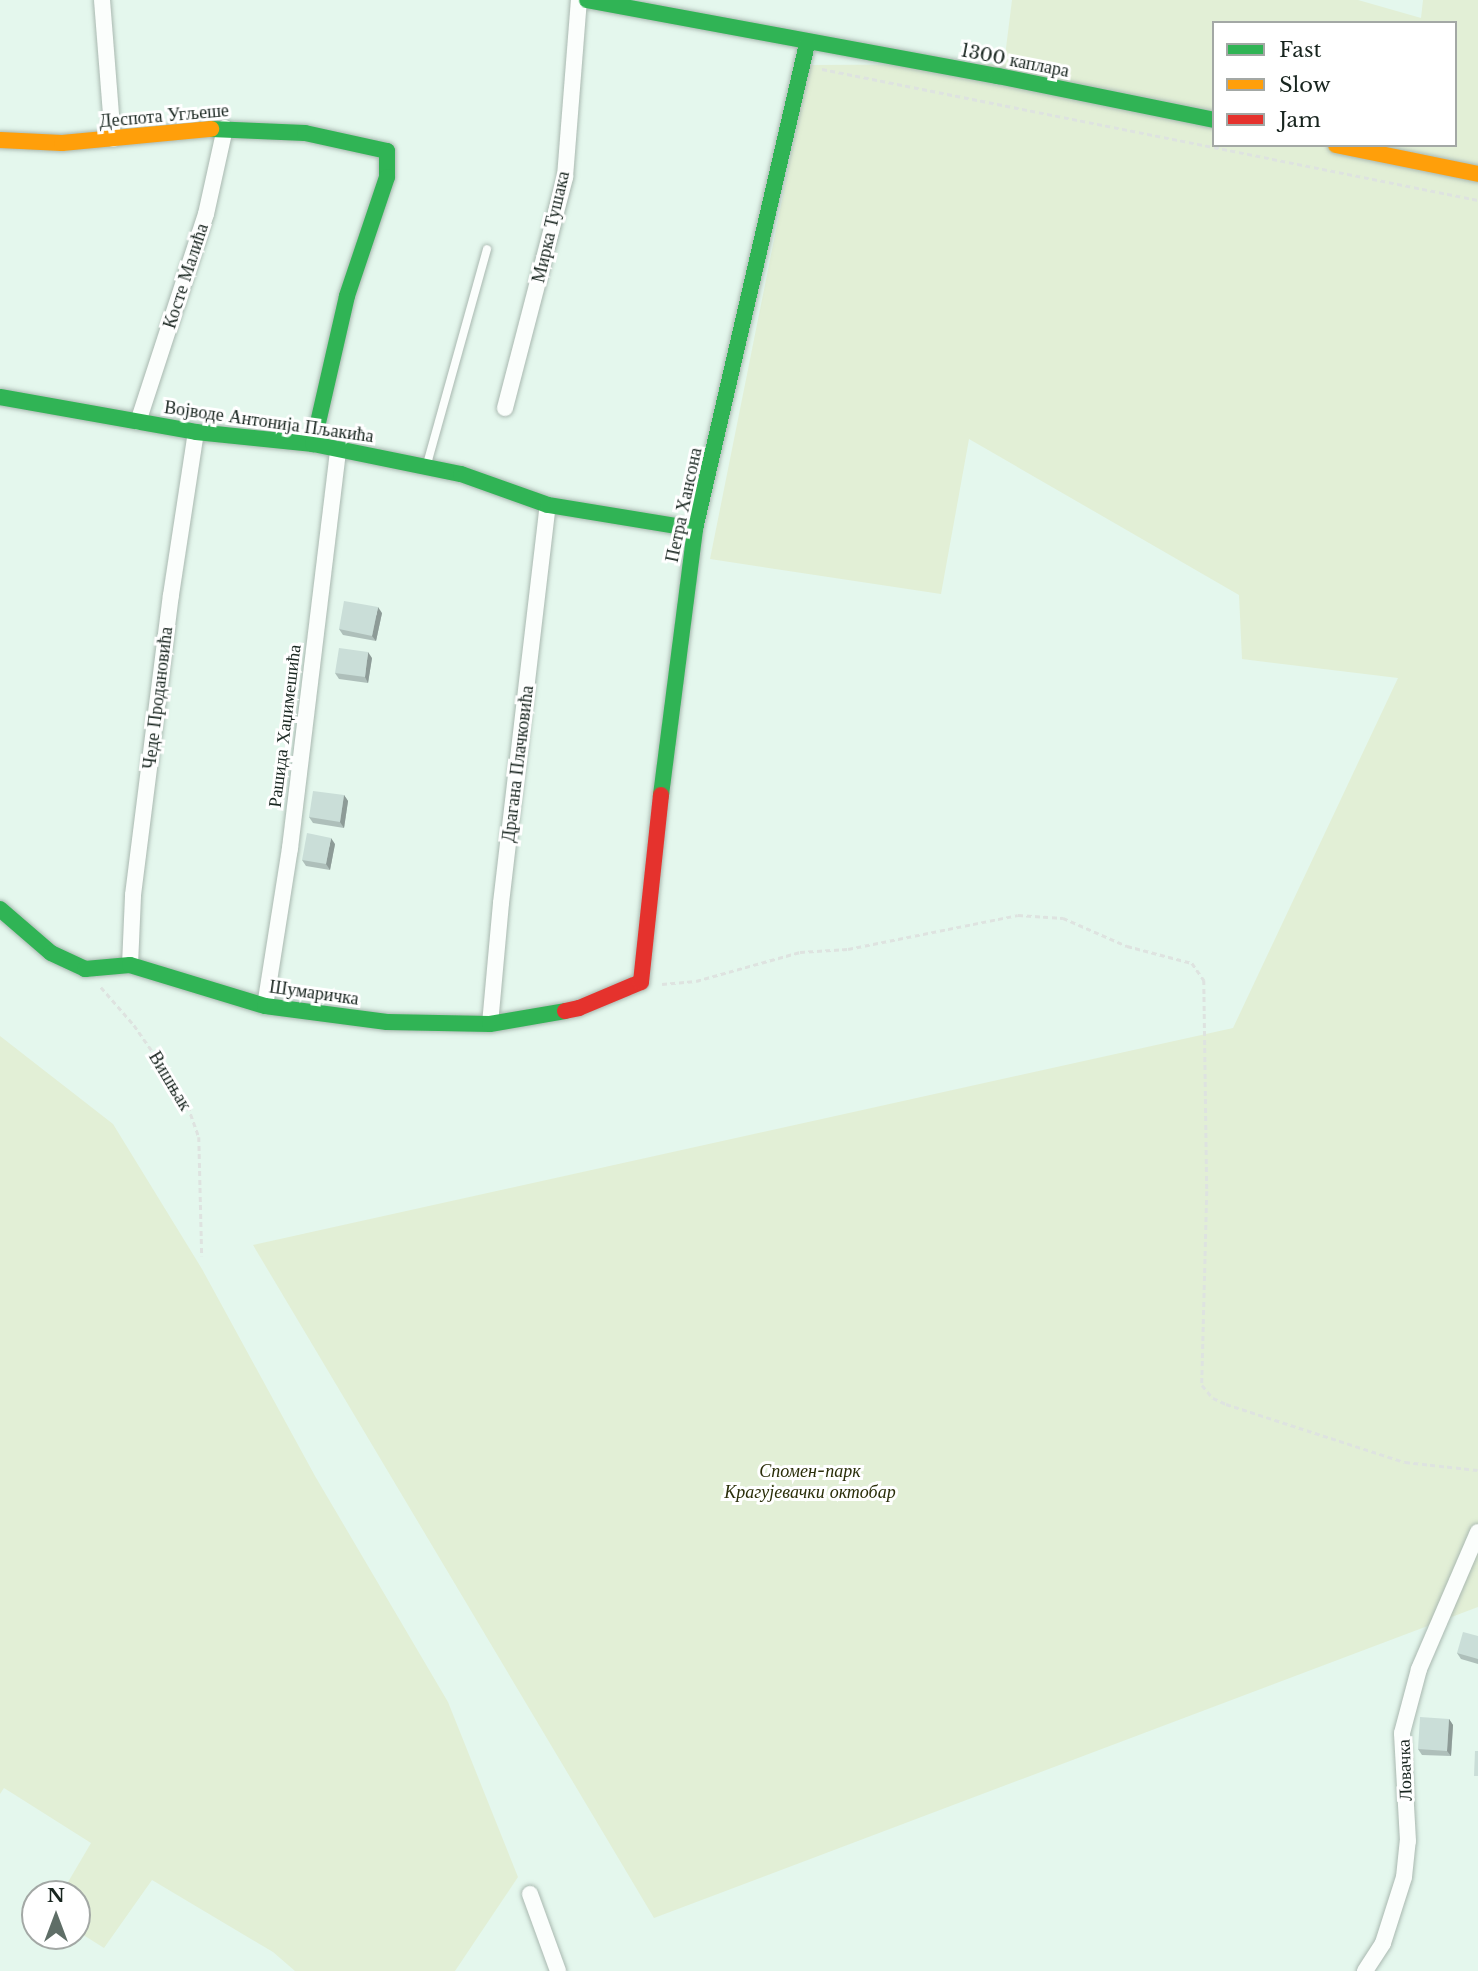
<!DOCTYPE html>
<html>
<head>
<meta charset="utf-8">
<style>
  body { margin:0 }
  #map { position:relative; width:1478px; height:1971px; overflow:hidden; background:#e4f7ed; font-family:"Libre Baskerville",serif }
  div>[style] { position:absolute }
  .green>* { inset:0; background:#e2efd6 }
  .path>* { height:2.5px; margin-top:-1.25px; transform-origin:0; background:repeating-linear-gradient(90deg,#dee3e0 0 5px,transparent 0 8.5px) }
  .roads { filter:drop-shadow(0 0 2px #a9b8b0) drop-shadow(0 0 2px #a9b8b0) }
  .lane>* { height:8px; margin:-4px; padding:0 4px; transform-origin:4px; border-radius:4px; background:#fbfefc }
  .street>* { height:16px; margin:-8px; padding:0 8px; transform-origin:8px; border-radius:8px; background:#fbfefc }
  .fast>* { height:16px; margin:-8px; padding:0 8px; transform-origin:8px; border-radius:8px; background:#30b455 }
  .slow>* { height:16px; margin:-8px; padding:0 8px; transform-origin:8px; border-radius:8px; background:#ff9f0a }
  .jam>* { height:16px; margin:-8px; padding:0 8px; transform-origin:8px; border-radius:8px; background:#e5322d }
  .wall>* { inset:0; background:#aebfba }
  .shaded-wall>* { inset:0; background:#8d9b97 }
  .building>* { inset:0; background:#caded8 }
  span { translate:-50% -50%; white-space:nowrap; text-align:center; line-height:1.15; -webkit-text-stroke:6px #fff; paint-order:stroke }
  .street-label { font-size:18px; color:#18251f }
  .park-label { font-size:18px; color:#2a2e09; font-style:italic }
  .legend { position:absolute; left:1212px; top:21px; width:245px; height:126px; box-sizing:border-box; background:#fff; border:2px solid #a3a8a5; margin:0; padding:9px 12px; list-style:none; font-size:21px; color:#18251f }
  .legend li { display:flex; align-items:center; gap:14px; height:35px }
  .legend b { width:35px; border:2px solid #a3a8a5 }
  .north { position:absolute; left:21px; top:1880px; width:70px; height:70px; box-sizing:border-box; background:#fff; border:2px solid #a3a8a5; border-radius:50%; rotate:0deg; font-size:19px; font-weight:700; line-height:28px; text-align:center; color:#18251f }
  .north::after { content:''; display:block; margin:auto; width:24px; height:32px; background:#5f6e67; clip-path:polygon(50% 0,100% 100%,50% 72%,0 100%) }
</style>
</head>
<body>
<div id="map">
  <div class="green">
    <div style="clip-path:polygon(evenodd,1012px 0,1358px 0,1421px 18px,1423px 0,1478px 0,1478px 1607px,654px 1918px,253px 1245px,1233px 1028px,1398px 678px,1242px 659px,1239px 595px,969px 439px,941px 594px,710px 559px,809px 65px,1004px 64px,1012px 0,1214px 23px,1455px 23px,1455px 145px,1214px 145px,1214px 23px)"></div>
    <div style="clip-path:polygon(0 1036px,113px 1124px,202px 1269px,315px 1476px,448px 1702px,518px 1877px,455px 1971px,295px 1971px,273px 1952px,152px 1880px,104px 1948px,77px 1931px,77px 1894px,61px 1894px,91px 1843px,4px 1788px,0 1794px)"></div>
  </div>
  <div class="path">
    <div style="left:822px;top:69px;width:669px;rotate:11.29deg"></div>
    <div style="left:662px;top:984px;width:34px;rotate:-5deg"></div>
    <div style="left:696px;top:981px;width:108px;rotate:-15.6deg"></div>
    <div style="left:800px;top:952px;width:48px;rotate:-3.6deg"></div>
    <div style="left:848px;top:949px;width:173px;rotate:-11.3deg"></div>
    <div style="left:1018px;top:915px;width:45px;rotate:3.8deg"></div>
    <div style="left:1063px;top:918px;width:70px;rotate:23.6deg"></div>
    <div style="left:1127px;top:946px;width:67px;rotate:14.7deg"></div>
    <div style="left:1192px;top:963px;width:21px;rotate:55deg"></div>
    <div style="left:1204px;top:980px;width:211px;rotate:89.2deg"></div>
    <div style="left:1207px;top:1191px;width:194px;rotate:91.5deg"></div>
    <div style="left:1202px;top:1385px;width:17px;rotate:50deg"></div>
    <div style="left:1213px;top:1398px;width:14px;rotate:25deg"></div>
    <div style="left:1226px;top:1404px;width:188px;rotate:18deg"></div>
    <div style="left:1405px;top:1462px;width:73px;rotate:6.3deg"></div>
    <div style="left:101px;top:987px;width:50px;rotate:49deg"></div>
    <div style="left:134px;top:1025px;width:89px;rotate:55.1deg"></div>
    <div style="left:185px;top:1098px;width:41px;rotate:70.3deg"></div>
    <div style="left:199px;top:1137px;width:119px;rotate:88.6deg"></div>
  </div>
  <div class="roads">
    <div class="lane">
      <div style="left:427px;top:464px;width:223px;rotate:-74.4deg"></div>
    </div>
    <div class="street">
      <div style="left:102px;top:0;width:139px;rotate:85.5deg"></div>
      <div style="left:505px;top:408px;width:239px;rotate:-75.4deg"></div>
      <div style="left:565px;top:177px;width:178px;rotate:-85.5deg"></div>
      <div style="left:138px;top:422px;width:219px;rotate:-71.9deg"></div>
      <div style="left:206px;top:214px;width:88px;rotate:-77.5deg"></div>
      <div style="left:130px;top:965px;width:70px;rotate:-87.5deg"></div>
      <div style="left:133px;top:895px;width:302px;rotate:-82.8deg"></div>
      <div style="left:171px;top:595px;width:165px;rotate:-81.3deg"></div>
      <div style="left:265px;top:1006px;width:160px;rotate:-81deg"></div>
      <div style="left:290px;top:848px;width:401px;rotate:-83.1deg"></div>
      <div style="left:490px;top:1024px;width:121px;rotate:-84.8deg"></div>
      <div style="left:501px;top:903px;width:401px;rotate:-83.3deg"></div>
      <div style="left:530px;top:1894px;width:82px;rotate:70deg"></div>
      <div style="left:1365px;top:1971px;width:33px;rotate:-57deg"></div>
      <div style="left:1383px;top:1943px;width:69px;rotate:-72.3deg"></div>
      <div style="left:1404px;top:1877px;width:36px;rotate:-84deg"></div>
      <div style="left:1408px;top:1841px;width:108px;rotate:-93.2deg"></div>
      <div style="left:1402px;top:1733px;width:66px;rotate:-75.1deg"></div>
      <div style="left:1419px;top:1669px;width:149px;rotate:-66.7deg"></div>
    </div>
    <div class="fast">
      <div style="left:587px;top:0;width:418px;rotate:10.5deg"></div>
      <div style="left:998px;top:76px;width:220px;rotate:11.5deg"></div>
      <div style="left:211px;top:129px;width:94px;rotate:2.4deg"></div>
      <div style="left:305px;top:133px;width:84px;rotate:12.4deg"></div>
      <div style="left:387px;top:151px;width:26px;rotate:90deg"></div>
      <div style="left:387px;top:177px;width:126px;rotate:108.6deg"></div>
      <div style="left:347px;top:296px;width:152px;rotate:102.9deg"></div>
      <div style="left:0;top:397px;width:199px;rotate:10.1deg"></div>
      <div style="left:196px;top:432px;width:118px;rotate:5.9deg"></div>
      <div style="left:313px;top:444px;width:151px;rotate:11.5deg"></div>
      <div style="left:461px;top:474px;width:92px;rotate:19.6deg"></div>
      <div style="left:548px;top:505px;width:149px;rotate:9.3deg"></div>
      <div style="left:661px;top:795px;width:268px;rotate:-82.7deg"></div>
      <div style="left:695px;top:529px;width:499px;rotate:-77deg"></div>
      <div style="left:0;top:909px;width:67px;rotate:40.8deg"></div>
      <div style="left:51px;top:953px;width:38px;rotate:25deg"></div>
      <div style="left:85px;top:969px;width:45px;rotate:-5.1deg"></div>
      <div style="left:130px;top:965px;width:141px;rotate:16.9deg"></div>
      <div style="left:265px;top:1006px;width:123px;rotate:7.5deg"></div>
      <div style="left:387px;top:1022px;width:103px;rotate:1.1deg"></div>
      <div style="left:490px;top:1024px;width:76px;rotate:-9.8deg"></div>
    </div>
    <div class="slow">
      <div style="left:0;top:140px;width:62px;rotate:2.8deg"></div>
      <div style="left:62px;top:143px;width:150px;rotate:-5.4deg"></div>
      <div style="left:1336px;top:145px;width:145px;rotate:11.5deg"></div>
    </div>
    <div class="jam">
      <div style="left:565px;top:1011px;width:14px;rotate:-12deg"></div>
      <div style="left:579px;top:1008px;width:67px;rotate:-22.8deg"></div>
      <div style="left:641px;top:982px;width:188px;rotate:-83.9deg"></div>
    </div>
  </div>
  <div class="wall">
    <div style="clip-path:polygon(382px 613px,376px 641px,343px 635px,339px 629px)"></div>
    <div style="clip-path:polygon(372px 658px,368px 683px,339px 679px,335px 673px)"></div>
    <div style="clip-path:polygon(344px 795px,348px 801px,344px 828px,313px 823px,309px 817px)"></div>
    <div style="clip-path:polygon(335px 844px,330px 870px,306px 866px,302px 860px)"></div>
    <div style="clip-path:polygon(1478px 1636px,1478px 1664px,1461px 1659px,1457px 1653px)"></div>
    <div style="clip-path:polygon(1449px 1719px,1453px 1725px,1451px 1756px,1422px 1755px,1418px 1749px)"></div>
  </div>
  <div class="shaded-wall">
    <div style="clip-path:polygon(378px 607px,382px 613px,376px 641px,372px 636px)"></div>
    <div style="clip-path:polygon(368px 652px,372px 658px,368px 683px,365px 677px)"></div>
    <div style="clip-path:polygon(344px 795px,348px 801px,344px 828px,340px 822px)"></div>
    <div style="clip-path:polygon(331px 838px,335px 844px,330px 870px,326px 864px)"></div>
    <div style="clip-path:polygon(1449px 1719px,1453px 1725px,1451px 1756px,1447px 1751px)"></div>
  </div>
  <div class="building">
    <div style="clip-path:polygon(344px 601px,378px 607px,372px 636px,339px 629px)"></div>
    <div style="clip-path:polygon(339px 648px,368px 652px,365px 677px,335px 673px)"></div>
    <div style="clip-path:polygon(313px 791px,344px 795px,340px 822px,309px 817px)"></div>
    <div style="clip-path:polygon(307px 833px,331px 838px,326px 864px,302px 860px)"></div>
    <div style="clip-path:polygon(1463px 1632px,1478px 1636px,1478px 1659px,1457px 1653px)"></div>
    <div style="clip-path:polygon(1420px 1717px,1449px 1719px,1447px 1751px,1418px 1749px)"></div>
    <div style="clip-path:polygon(1475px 1751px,1478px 1751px,1478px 1776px,1474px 1776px)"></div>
  </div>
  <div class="street-label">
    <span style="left:1015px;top:61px;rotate:11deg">1300 каплара</span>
    <span style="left:164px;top:116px;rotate:-5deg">Деспота Угљеше</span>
    <span style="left:551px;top:227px;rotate:-77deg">Мирка Тушака</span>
    <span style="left:186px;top:276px;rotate:-72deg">Косте Малића</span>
    <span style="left:269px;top:422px;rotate:8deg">Војводе Антонија Пљакића</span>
    <span style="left:684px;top:505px;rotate:-78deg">Петра Хансона</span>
    <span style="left:158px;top:698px;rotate:-83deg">Чеде Продановића</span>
    <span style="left:285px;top:726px;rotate:-83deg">Рашида Хаџимешића</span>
    <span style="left:518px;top:764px;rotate:-83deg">Драгана Плачковића</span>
    <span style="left:314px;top:993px;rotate:8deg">Шумаричка</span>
    <span style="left:170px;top:1081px;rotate:59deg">Вишњак</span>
    <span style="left:1405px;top:1770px;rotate:-92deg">Ловачка</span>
  </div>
  <div class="park-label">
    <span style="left:810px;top:1482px">Спомен-парк<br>Крагујевачки октобар</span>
  </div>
  <ul class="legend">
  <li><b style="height:9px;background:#30b455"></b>Fast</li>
  <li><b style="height:9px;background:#ff9f0a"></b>Slow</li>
  <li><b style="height:9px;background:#e5322d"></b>Jam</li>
  </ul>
  <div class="north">N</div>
</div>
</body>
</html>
